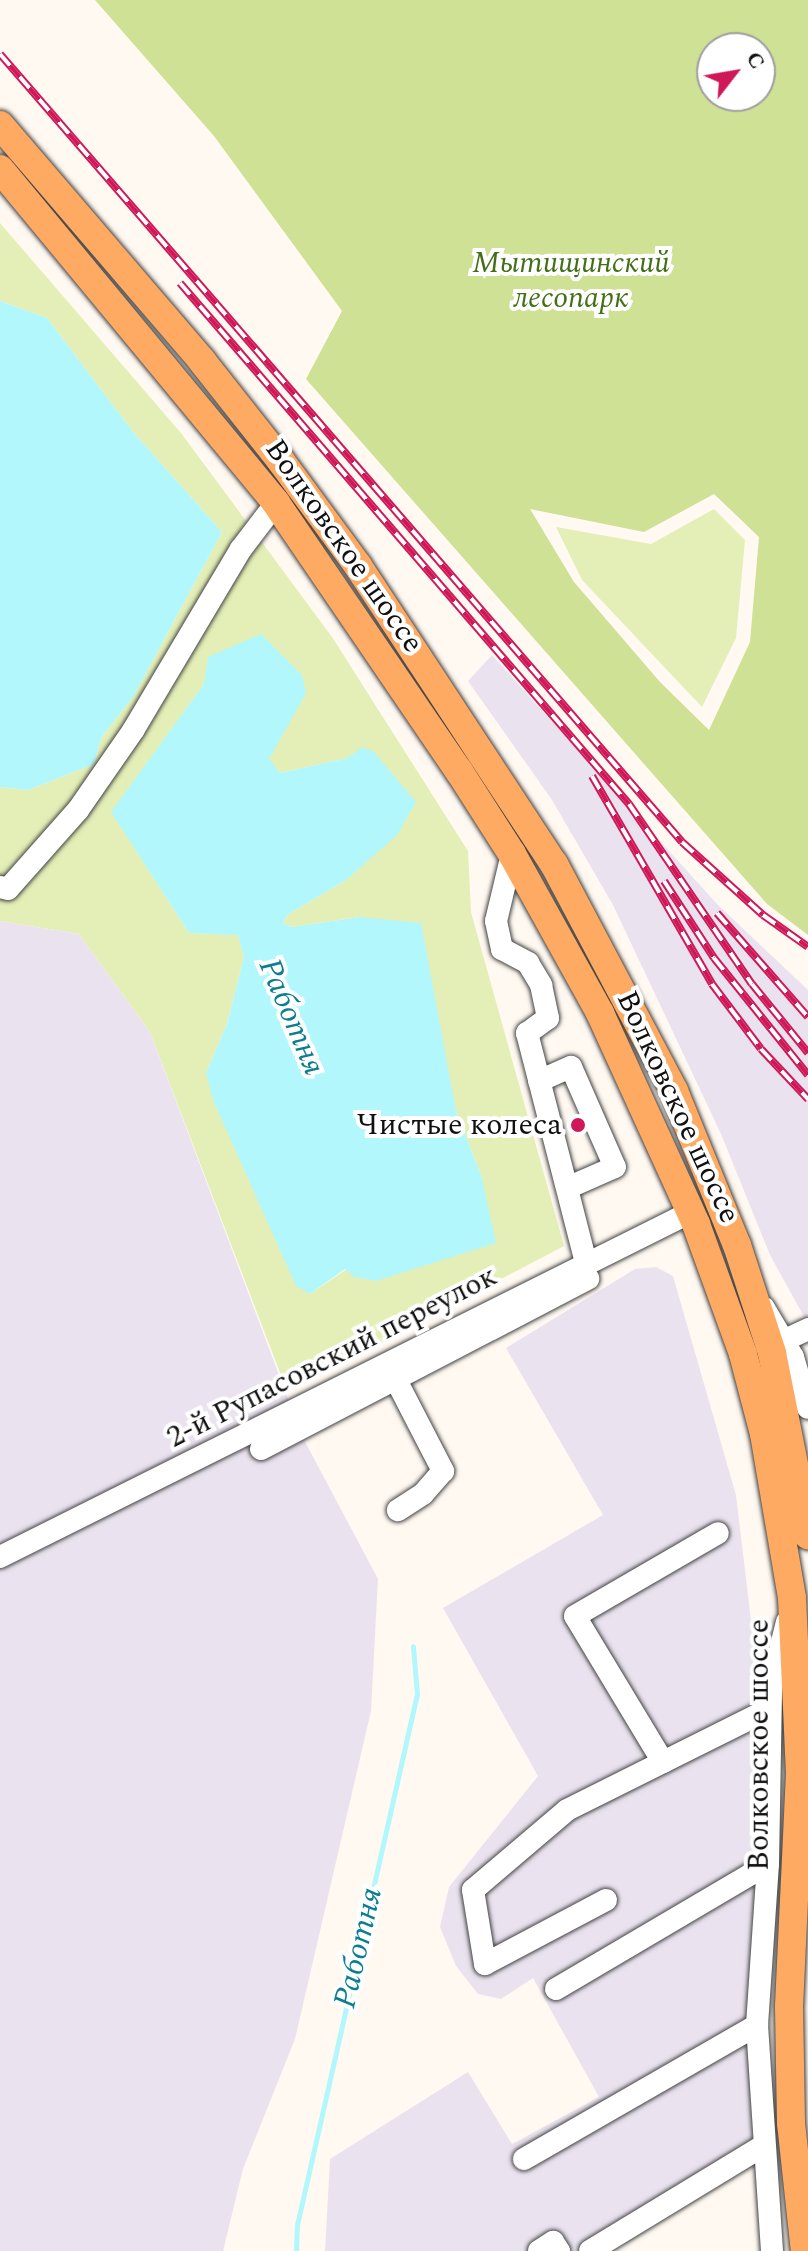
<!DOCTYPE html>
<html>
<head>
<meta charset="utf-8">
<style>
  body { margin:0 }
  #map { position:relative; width:808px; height:2251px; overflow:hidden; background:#fff9f2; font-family:Spectral,serif }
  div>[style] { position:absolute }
  .industrial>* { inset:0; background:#eae3ef }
  .green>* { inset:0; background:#e4efb7 }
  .forest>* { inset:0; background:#cee194 }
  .water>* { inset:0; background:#b1f7fc }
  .stream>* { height:5px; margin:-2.5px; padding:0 2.5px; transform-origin:2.5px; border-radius:2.5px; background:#b1f7fc }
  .roads { filter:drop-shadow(0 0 2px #434343) drop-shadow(0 0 2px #434343) }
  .minor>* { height:22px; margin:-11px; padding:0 11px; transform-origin:11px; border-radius:11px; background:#fff }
  .major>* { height:28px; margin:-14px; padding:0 14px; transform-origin:14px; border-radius:14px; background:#ffaa62 }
  .rail>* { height:8px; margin-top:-4px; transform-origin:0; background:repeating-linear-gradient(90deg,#fff 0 15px,#cf1857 0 30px); box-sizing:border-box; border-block:2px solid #cf1857 }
  .dots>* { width:22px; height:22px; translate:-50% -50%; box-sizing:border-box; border:4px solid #fff; border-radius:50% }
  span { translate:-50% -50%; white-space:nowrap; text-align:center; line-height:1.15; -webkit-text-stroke:8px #fff; paint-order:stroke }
  .park-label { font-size:30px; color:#446f18; font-style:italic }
  .street-label { font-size:30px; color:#101010 }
  .poi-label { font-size:30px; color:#101010 }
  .right { translate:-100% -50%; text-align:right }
  .water-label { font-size:32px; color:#0b7e90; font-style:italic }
  .north { position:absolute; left:696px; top:32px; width:80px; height:80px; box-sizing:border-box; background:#fff; border:2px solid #9f9f9f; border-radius:50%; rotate:59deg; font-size:22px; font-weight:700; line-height:32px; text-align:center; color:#101010 }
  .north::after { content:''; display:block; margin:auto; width:28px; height:36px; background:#cf1857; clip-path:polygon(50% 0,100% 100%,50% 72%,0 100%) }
</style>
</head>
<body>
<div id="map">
  <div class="industrial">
    <div style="clip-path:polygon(492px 655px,717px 904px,808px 990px,808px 1324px,770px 1255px,721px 1134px,613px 905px,552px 800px,468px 681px)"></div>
    <div style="clip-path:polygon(0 921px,79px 934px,150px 1032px,302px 1436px,378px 1579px,371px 1711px,295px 2039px,243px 2169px,223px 2251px,0 2251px)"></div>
    <div style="clip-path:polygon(656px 1267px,673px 1276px,736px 1495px,764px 1728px,749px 2065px,753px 2150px,580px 2251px,325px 2251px,330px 2159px,468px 2072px,512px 2144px,599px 2097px,533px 1978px,501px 1999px,478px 1994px,456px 1966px,440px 1927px,449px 1887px,538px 1776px,443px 1608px,603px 1515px,506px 1348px,635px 1269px)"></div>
  </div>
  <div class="green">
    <div style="clip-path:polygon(evenodd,0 223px,181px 433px,332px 637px,468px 851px,471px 912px,564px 1246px,287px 1391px,150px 1032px,79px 934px,0 921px,0 787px,28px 790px,94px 764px,101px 738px,133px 697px,222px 532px,133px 432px,47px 318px,0 301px,0 223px,204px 684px,306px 692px,268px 759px,280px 773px,348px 758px,346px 880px,287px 915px,283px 923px,292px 927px,359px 917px,456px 1111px,482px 1178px,310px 1294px,206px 1073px,227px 1024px,244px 957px,238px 934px,189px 933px,112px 812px,204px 684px)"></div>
    <div style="clip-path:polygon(714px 509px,745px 540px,736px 638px,702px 707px,582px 580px,556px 527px,651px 544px)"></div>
  </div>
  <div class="forest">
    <div style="clip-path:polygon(evenodd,95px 0,808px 0,808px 935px,767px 904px,306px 379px,342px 311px,214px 136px,95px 0,712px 48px,760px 48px,760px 96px,712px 96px,712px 48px,95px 0,714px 494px,759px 537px,750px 642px,709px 730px,660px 682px,574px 582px,530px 509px,644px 532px,714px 494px)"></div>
  </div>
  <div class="water">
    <div style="clip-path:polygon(0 301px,47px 318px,133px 432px,222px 532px,133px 697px,101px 738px,94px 764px,28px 790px,0 787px)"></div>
    <div style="clip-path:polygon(261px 634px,302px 675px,306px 693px,269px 759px,280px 773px,348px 758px,362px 747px,374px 752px,416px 802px,397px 835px,346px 880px,287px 915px,283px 923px,292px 927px,359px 917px,421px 923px,456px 1111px,482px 1178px,496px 1243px,376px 1281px,354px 1277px,345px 1269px,310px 1294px,296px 1286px,213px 1100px,206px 1073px,227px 1024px,244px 957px,238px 935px,189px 933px,111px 812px,204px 684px,208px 657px)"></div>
  </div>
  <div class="stream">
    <div style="left:296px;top:2251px;width:26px;rotate:-88deg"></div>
    <div style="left:297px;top:2225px;width:544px;rotate:-77.27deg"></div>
    <div style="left:417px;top:1694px;width:48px;rotate:-94.8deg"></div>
  </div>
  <div class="roads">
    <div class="minor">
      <div style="left:512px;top:854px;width:69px;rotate:103.4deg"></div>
      <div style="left:496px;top:921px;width:29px;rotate:78deg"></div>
      <div style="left:502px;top:949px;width:30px;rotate:28deg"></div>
      <div style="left:528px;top:963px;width:26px;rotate:59deg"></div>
      <div style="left:541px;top:985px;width:34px;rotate:78deg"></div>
      <div style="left:548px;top:1018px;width:26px;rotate:144deg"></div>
      <div style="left:527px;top:1033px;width:237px;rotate:75.6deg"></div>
      <div style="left:0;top:887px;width:8px;rotate:14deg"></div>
      <div style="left:8px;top:889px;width:106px;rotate:-48.5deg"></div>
      <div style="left:78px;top:810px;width:98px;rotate:-55.3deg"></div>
      <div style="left:134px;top:729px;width:209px;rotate:-59.3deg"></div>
      <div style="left:241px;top:549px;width:58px;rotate:-52.7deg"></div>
      <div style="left:539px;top:1081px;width:35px;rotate:-24deg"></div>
      <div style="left:571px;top:1067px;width:109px;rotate:66.3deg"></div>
      <div style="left:615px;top:1167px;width:52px;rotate:156.4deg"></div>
      <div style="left:764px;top:1308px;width:57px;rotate:59.4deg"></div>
      <div style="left:793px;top:1357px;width:53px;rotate:73.6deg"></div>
      <div style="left:772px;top:1346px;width:40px;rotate:-25deg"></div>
      <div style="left:395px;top:1378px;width:105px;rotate:62.7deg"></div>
      <div style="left:443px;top:1471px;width:30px;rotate:131deg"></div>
      <div style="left:423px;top:1494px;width:30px;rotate:147deg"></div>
      <div style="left:261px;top:1449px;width:369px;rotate:-27.5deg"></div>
      <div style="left:0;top:1557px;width:772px;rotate:-26.53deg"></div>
      <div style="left:663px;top:1762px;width:170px;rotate:-121.1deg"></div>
      <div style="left:575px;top:1616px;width:165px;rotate:-30.1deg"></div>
      <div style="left:606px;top:1900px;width:137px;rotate:152.1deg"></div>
      <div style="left:485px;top:1964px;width:75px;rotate:-99.2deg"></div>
      <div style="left:473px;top:1890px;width:123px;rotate:-40.4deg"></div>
      <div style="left:567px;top:1810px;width:227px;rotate:-26.5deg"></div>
      <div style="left:556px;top:1989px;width:246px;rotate:-30.5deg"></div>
      <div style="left:524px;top:2159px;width:269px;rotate:-29.9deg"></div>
      <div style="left:539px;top:2251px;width:17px;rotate:-33deg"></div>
      <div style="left:553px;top:2242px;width:11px;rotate:56deg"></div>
      <div style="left:590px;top:2251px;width:202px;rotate:-31.3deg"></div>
      <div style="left:772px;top:2251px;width:226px;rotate:-93.8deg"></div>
      <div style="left:757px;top:2025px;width:161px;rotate:-86.1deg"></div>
      <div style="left:768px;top:1864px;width:177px;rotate:-89deg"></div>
      <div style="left:771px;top:1687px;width:67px;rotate:-76.2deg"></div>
    </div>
    <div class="major">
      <div style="left:0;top:125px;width:311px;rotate:49.4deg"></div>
      <div style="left:202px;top:361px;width:127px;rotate:51.7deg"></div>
      <div style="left:281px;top:461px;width:130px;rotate:53.7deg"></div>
      <div style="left:358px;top:566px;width:357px;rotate:56.7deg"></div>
      <div style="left:554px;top:864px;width:257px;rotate:62.1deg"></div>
      <div style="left:674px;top:1091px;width:166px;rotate:67.8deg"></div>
      <div style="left:737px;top:1245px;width:114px;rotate:72deg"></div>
      <div style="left:772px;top:1353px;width:186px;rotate:78.8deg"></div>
      <div style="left:0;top:169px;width:433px;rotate:50.4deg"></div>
      <div style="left:276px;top:503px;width:325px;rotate:55.7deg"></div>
      <div style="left:459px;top:771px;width:98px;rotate:57.4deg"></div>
      <div style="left:512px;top:854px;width:182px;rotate:61deg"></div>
      <div style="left:600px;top:1013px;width:232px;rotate:65.5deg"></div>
      <div style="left:696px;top:1224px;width:138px;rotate:70.1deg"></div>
      <div style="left:743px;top:1354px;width:83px;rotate:75.3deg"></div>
      <div style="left:764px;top:1434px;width:166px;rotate:80.3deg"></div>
      <div style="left:792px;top:1598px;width:175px;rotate:87.4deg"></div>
      <div style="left:800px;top:1773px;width:234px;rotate:92.7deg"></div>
      <div style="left:789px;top:2007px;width:116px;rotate:89deg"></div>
      <div style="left:791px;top:2123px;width:129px;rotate:83.8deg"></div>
    </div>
  </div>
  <div class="rail">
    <div style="left:0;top:54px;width:1042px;rotate:49.12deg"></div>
    <div style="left:682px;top:842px;width:109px;rotate:42deg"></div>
    <div style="left:763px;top:915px;width:55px;rotate:35.4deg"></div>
    <div style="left:180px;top:283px;width:688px;rotate:49.25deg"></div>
    <div style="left:629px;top:804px;width:218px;rotate:55.7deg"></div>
    <div style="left:752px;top:984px;width:89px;rotate:50.9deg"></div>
    <div style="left:592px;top:776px;width:240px;rotate:60deg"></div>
    <div style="left:712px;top:984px;width:81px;rotate:53deg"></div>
    <div style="left:761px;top:1049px;width:69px;rotate:46.8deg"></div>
    <div style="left:664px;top:881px;width:92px;rotate:57deg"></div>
    <div style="left:714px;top:958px;width:150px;rotate:51.2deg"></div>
    <div style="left:717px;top:913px;width:138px;rotate:48.8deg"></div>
  </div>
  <div class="dots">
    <div style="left:578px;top:1125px;background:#cf1857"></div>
  </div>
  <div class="park-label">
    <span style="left:571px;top:280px">Мытищинский<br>лесопарк</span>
  </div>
  <div class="street-label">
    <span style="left:344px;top:546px;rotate:55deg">Волковское шоссе</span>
    <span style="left:678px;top:1107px;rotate:65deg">Волковское шоссе</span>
    <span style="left:332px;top:1357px;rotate:-27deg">2-й Рупасовский переулок</span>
    <span style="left:759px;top:1745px;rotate:-90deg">Волковское шоссе</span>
  </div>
  <div class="poi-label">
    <span class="right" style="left:562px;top:1125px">Чистые колеса</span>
  </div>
  <div class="water-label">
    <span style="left:291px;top:1017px;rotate:67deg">Работня</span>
    <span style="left:359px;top:1948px;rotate:-77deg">Работня</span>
  </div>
  <div class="north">С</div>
</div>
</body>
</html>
